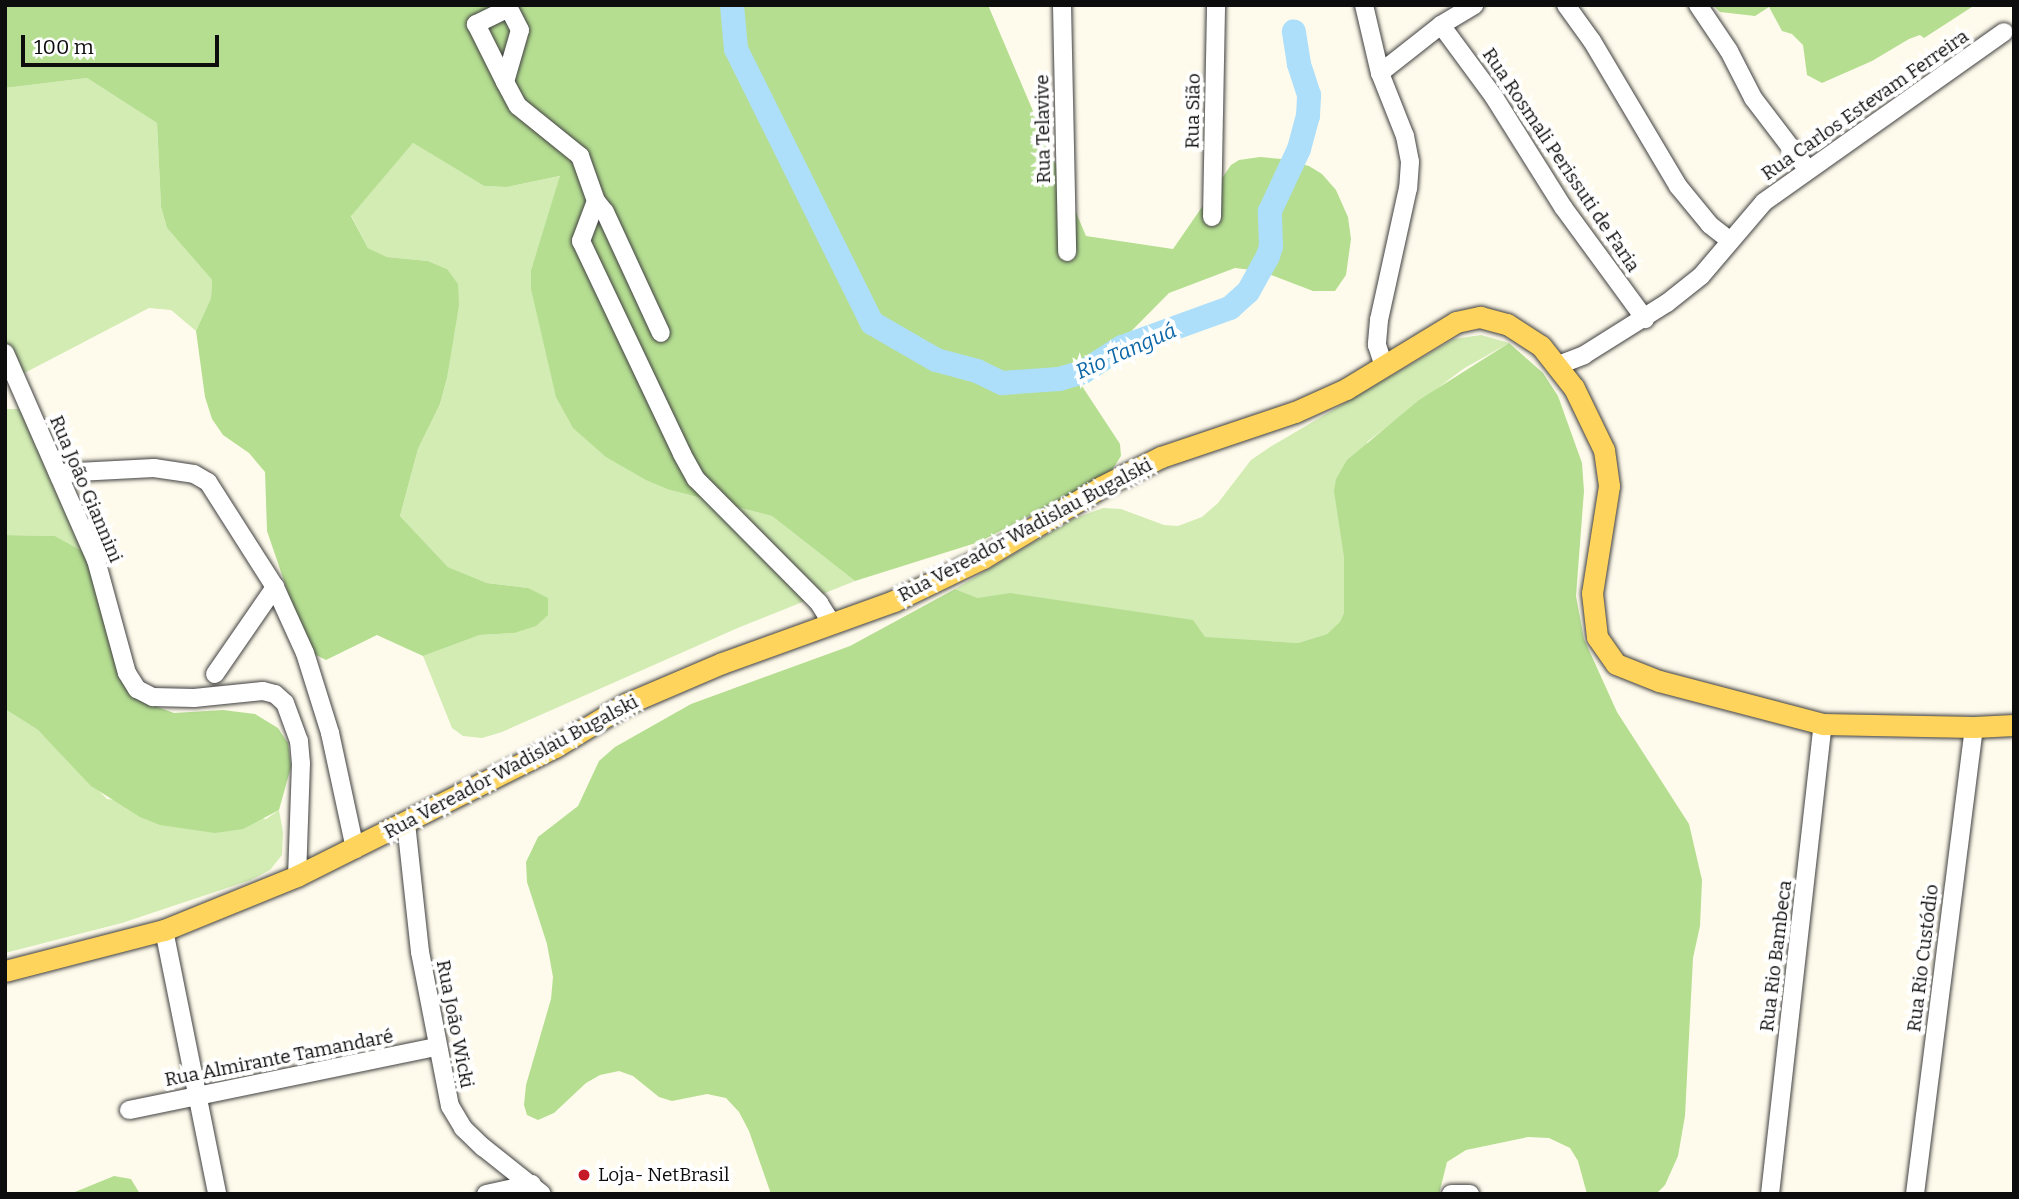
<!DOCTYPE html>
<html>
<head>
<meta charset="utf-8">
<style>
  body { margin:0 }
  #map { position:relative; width:2019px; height:1199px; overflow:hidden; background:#fffbec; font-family:Bitter,serif }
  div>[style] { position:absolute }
  .green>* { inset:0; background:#d2ecb3 }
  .forest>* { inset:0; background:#b5de91 }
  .river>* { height:24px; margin:-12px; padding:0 12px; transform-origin:12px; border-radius:12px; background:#addffb }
  .roads { filter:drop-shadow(0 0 2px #404040) drop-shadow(0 0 2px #404040) }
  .minor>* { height:18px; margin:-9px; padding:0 9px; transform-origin:9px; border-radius:9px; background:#fff }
  .major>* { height:21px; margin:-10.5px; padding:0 10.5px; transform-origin:10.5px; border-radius:10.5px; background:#ffd45c }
  .dots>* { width:19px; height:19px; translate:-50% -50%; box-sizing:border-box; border:4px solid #fff; border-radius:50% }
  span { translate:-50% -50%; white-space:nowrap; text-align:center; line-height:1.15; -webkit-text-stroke:7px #fff; paint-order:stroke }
  .street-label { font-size:19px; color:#0d0d0d }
  .poi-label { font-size:19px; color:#0d0d0d }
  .left { translate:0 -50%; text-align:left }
  .water-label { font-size:21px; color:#0d67a7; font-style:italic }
  .frame { position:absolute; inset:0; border:7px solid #0d0d0d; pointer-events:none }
  .scale { position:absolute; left:21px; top:35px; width:198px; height:32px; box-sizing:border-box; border:4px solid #0d0d0d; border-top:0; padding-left:9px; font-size:21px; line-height:24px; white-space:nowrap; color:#0d0d0d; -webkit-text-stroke:5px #fff; paint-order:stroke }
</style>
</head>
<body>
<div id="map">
  <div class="green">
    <div style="clip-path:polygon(87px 78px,157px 123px,161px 207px,167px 228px,212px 280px,211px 298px,196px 331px,171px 310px,149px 308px,13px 379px,5px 356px,5px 88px)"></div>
    <div style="clip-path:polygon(413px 143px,484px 186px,507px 187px,561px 176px,531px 270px,670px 490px,772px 516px,855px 581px,740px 627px,502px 732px,482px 738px,463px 736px,452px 728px,423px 656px,480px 635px,514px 633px,528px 588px,487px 583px,448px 567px,400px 516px,418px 449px,440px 404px,447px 378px,450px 345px,447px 269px,428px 261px,387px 257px,368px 248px,351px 215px)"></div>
    <div style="clip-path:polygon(1481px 335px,1509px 343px,1463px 369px,1367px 442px,1349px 600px,1341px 622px,1327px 634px,1298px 643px,1163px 636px,978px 598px,955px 589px,1073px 519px,1103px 508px,1121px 509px,1164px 525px,1178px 526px,1202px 517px,1218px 503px,1251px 460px,1270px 447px,1454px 339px)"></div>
    <div style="clip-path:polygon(5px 409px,23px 409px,95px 558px,55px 536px,5px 535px)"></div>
    <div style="clip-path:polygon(5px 709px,38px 730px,107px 799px,266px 819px,279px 810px,283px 832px,282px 855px,270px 870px,251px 880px,122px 923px,5px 953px)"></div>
  </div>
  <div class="forest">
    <div style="clip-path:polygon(5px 5px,988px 5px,1086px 236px,1173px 249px,1231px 165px,1239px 160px,1260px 157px,1282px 159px,1309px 166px,1322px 174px,1336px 190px,1348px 217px,1351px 239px,1346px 275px,1335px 291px,1313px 291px,1261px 271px,1235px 268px,1169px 293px,1080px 383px,1120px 444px,1121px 456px,1112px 470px,1095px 482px,979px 542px,855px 581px,772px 516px,670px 490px,646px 480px,606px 457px,573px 428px,556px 397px,531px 289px,531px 270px,560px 176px,507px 187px,484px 186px,413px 143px,351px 216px,368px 248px,387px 257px,428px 261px,447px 269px,458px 284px,459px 305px,447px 378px,440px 404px,418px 449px,400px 516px,448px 567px,487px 583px,528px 588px,548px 598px,548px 615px,536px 626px,514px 633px,480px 635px,423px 656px,377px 635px,326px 660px,308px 651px,267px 531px,265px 472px,249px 453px,223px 435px,212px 419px,205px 397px,196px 331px,211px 298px,212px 280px,167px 228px,161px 207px,157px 123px,87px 78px,5px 88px)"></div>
    <div style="clip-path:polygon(1713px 5px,1975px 5px,1924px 38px,1920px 35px,1909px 39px,1872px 61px,1822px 83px,1807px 75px,1803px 45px,1792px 34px,1782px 31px,1769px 7px,1755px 16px,1720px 12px)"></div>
    <div style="clip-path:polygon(1509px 343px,1543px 373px,1558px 396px,1582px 463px,1584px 491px,1576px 596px,1584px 639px,1617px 712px,1689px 824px,1702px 880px,1700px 926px,1693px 958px,1685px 1116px,1678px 1156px,1665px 1185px,1656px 1194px,1587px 1194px,1578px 1161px,1570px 1148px,1549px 1138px,1528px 1137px,1466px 1150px,1447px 1162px,1439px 1194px,771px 1194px,749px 1131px,739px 1112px,726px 1098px,707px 1094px,672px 1101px,659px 1097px,633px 1076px,619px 1071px,600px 1075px,586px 1083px,554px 1113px,538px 1120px,527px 1115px,524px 1105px,526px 1085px,551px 999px,553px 977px,547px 944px,527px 882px,526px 862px,538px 837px,578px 806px,599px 761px,615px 747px,691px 704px,850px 646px,955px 589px,978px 598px,1010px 593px,1193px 620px,1205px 637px,1298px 643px,1327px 634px,1340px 622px,1344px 613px,1344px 557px,1334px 491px,1336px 479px,1347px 460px,1419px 400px)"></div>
    <div style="clip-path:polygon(5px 535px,55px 536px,95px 558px,106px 632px,114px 658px,152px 705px,174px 713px,223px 710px,255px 714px,278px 728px,288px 743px,291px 767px,279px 810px,243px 829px,215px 833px,160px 825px,140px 817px,91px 786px,38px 730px,5px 709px)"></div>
    <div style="clip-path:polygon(114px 1176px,131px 1179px,140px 1194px,70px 1194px)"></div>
  </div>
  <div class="river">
    <div style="left:732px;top:5px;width:44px;rotate:84.8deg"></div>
    <div style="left:736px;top:49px;width:306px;rotate:63.6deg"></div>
    <div style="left:872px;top:323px;width:74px;rotate:30deg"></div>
    <div style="left:936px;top:360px;width:42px;rotate:15deg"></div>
    <div style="left:977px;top:371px;width:28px;rotate:26deg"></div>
    <div style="left:1002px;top:383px;width:57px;rotate:-4deg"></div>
    <div style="left:1059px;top:379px;width:25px;rotate:-16deg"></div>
    <div style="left:1083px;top:372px;width:46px;rotate:-32.7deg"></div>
    <div style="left:1122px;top:347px;width:115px;rotate:-19.9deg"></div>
    <div style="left:1230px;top:308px;width:24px;rotate:-42deg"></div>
    <div style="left:1248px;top:292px;width:41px;rotate:-60.9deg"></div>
    <div style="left:1268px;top:256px;width:10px;rotate:-73deg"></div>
    <div style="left:1271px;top:246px;width:35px;rotate:-92deg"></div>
    <div style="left:1270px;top:211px;width:68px;rotate:-64.9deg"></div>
    <div style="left:1299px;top:149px;width:34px;rotate:-75deg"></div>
    <div style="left:1308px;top:116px;width:21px;rotate:-87deg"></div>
    <div style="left:1309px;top:95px;width:33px;rotate:-108deg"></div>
    <div style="left:1299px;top:64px;width:33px;rotate:-99deg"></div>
  </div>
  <div class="roads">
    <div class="minor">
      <div style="left:1062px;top:5px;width:247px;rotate:88.8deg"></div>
      <div style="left:1364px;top:5px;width:70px;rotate:76.8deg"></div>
      <div style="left:1380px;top:73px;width:68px;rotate:68.4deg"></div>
      <div style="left:1405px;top:136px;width:26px;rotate:79deg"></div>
      <div style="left:1410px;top:162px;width:26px;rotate:94deg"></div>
      <div style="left:1408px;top:188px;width:135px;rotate:102.4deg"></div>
      <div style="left:1379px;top:320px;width:25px;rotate:95deg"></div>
      <div style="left:1377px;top:345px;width:22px;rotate:72deg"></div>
      <div style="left:1566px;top:5px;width:44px;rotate:54.2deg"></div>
      <div style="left:1592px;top:41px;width:169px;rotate:59.3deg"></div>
      <div style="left:1678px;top:186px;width:50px;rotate:50.6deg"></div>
      <div style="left:1710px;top:225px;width:24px;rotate:38deg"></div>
      <div style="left:1698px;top:5px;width:55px;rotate:56deg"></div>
      <div style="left:1729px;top:51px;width:53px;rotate:62.9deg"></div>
      <div style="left:1753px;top:98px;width:89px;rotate:52.7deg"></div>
      <div style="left:1441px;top:25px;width:89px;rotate:53.6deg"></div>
      <div style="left:1494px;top:97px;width:130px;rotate:57.9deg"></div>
      <div style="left:1563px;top:207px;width:139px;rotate:53.8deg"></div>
      <div style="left:1380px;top:73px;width:78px;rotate:-38.2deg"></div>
      <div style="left:1441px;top:25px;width:39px;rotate:-31deg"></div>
      <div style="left:505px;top:82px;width:54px;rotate:-73.9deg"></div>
      <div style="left:520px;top:30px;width:25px;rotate:-117deg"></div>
      <div style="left:509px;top:8px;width:37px;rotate:154deg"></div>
      <div style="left:476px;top:24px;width:65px;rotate:63.4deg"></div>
      <div style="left:505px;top:82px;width:27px;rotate:62deg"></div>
      <div style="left:518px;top:106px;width:80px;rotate:38.9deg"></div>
      <div style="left:580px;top:156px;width:48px;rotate:70.4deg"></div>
      <div style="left:596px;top:201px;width:43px;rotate:110.6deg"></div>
      <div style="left:581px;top:241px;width:236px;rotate:64.6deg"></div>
      <div style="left:682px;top:454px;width:29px;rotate:61deg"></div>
      <div style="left:696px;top:479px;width:175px;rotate:45.2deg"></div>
      <div style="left:819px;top:603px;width:25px;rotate:58deg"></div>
      <div style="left:596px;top:201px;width:14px;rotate:51deg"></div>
      <div style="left:605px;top:212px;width:133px;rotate:65.2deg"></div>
      <div style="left:1212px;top:217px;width:212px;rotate:-88.9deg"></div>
      <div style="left:5px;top:353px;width:226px;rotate:66.3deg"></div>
      <div style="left:96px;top:560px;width:117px;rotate:74.7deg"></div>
      <div style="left:127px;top:673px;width:19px;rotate:58deg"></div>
      <div style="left:137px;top:689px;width:18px;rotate:27deg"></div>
      <div style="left:153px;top:697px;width:41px;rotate:1.4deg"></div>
      <div style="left:194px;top:698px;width:69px;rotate:-5.8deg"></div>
      <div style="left:263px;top:691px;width:12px;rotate:14deg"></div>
      <div style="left:275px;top:694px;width:13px;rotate:42deg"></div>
      <div style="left:285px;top:703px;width:40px;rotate:69.8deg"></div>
      <div style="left:299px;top:741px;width:22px;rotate:85deg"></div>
      <div style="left:301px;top:763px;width:113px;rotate:92deg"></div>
      <div style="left:1556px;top:366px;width:30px;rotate:-21deg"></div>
      <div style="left:1584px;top:355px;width:98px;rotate:-32.1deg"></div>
      <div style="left:1667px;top:303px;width:43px;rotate:-38.5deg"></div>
      <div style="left:1701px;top:276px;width:97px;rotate:-49.6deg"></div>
      <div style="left:1764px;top:202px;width:294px;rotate:-35.3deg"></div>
      <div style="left:58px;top:473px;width:96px;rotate:-3deg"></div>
      <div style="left:154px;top:468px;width:40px;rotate:8.5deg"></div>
      <div style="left:194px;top:474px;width:16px;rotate:30deg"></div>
      <div style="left:208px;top:482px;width:125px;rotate:57.5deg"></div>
      <div style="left:275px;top:587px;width:72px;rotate:65.6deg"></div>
      <div style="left:305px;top:653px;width:84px;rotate:72.6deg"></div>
      <div style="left:330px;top:733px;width:119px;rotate:77.8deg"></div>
      <div style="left:215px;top:674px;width:106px;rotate:-55.4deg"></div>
      <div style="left:406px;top:823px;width:130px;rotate:83.8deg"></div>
      <div style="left:420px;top:952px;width:157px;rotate:79deg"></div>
      <div style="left:450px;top:1106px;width:26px;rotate:59deg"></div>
      <div style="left:463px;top:1128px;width:28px;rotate:44deg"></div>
      <div style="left:483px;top:1147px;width:75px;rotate:38.5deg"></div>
      <div style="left:164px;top:930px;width:269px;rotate:78.6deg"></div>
      <div style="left:129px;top:1110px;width:314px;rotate:-11.6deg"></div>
      <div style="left:486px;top:1194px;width:47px;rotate:-12.3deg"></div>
      <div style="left:1451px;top:1194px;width:19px"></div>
      <div style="left:1770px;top:1194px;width:473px;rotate:-83.6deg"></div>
      <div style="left:1915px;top:1194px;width:471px;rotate:-82.8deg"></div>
    </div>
    <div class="major">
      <div style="left:5px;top:971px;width:164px;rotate:-14.5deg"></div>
      <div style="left:164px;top:930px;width:144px;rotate:-22.1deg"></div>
      <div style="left:297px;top:876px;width:288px;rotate:-26.6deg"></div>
      <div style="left:555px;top:747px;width:83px;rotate:-31.2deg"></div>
      <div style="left:626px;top:704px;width:104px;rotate:-23.1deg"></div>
      <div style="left:722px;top:663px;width:183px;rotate:-19.8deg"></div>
      <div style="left:894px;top:601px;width:99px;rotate:-25.8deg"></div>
      <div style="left:983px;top:558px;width:138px;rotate:-31deg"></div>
      <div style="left:1101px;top:487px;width:67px;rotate:-26.6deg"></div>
      <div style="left:1161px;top:457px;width:141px;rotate:-18.6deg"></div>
      <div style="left:1295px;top:412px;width:56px;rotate:-24.3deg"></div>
      <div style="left:1346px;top:389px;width:129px;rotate:-31.3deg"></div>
      <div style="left:1456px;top:322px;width:25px;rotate:-12deg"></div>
      <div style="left:1480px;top:317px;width:28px;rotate:15deg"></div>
      <div style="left:1507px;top:324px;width:40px;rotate:32.9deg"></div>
      <div style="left:1541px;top:346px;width:53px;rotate:51.8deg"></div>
      <div style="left:1574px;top:388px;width:69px;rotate:64.2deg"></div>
      <div style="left:1604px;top:450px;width:36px;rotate:82deg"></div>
      <div style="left:1609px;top:486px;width:108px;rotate:99deg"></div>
      <div style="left:1592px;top:593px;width:44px;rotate:83.5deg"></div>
      <div style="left:1597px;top:637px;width:33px;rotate:55deg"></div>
      <div style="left:1616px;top:664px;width:46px;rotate:21.6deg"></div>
      <div style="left:1659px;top:681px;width:170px;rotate:14.7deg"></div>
      <div style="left:1823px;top:724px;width:151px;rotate:1.1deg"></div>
      <div style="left:1974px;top:727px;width:40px;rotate:-2.9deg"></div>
    </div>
  </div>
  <div class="dots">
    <div style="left:584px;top:1175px;background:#c61b26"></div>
  </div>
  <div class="street-label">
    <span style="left:1865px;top:105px;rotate:-35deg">Rua Carlos Estevam Ferreira</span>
    <span style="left:1193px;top:111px;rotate:-89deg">Rua Sião</span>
    <span style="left:1043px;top:129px;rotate:-91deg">Rua Telavive</span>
    <span style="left:1561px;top:160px;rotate:56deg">Rua Rosmali Perissuti de Faria</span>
    <span style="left:86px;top:489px;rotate:67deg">Rua João Giannini</span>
    <span style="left:1025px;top:530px;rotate:-28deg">Rua Vereador Wadislau Bugalski</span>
    <span style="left:511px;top:767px;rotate:-28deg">Rua Vereador Wadislau Bugalski</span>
    <span style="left:1776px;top:956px;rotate:-83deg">Rua Rio Bambeca</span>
    <span style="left:1923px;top:958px;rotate:-83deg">Rua Rio Custódio</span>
    <span style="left:455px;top:1024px;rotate:79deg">Rua João Wicki</span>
    <span style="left:279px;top:1058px;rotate:-11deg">Rua Almirante Tamandaré</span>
  </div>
  <div class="poi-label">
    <span class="left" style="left:598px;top:1175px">Loja- NetBrasil</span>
  </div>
  <div class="water-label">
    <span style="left:1126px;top:351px;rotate:-24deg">Rio Tanguá</span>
  </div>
  <div class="frame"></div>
  <div class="scale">100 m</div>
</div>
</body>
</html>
